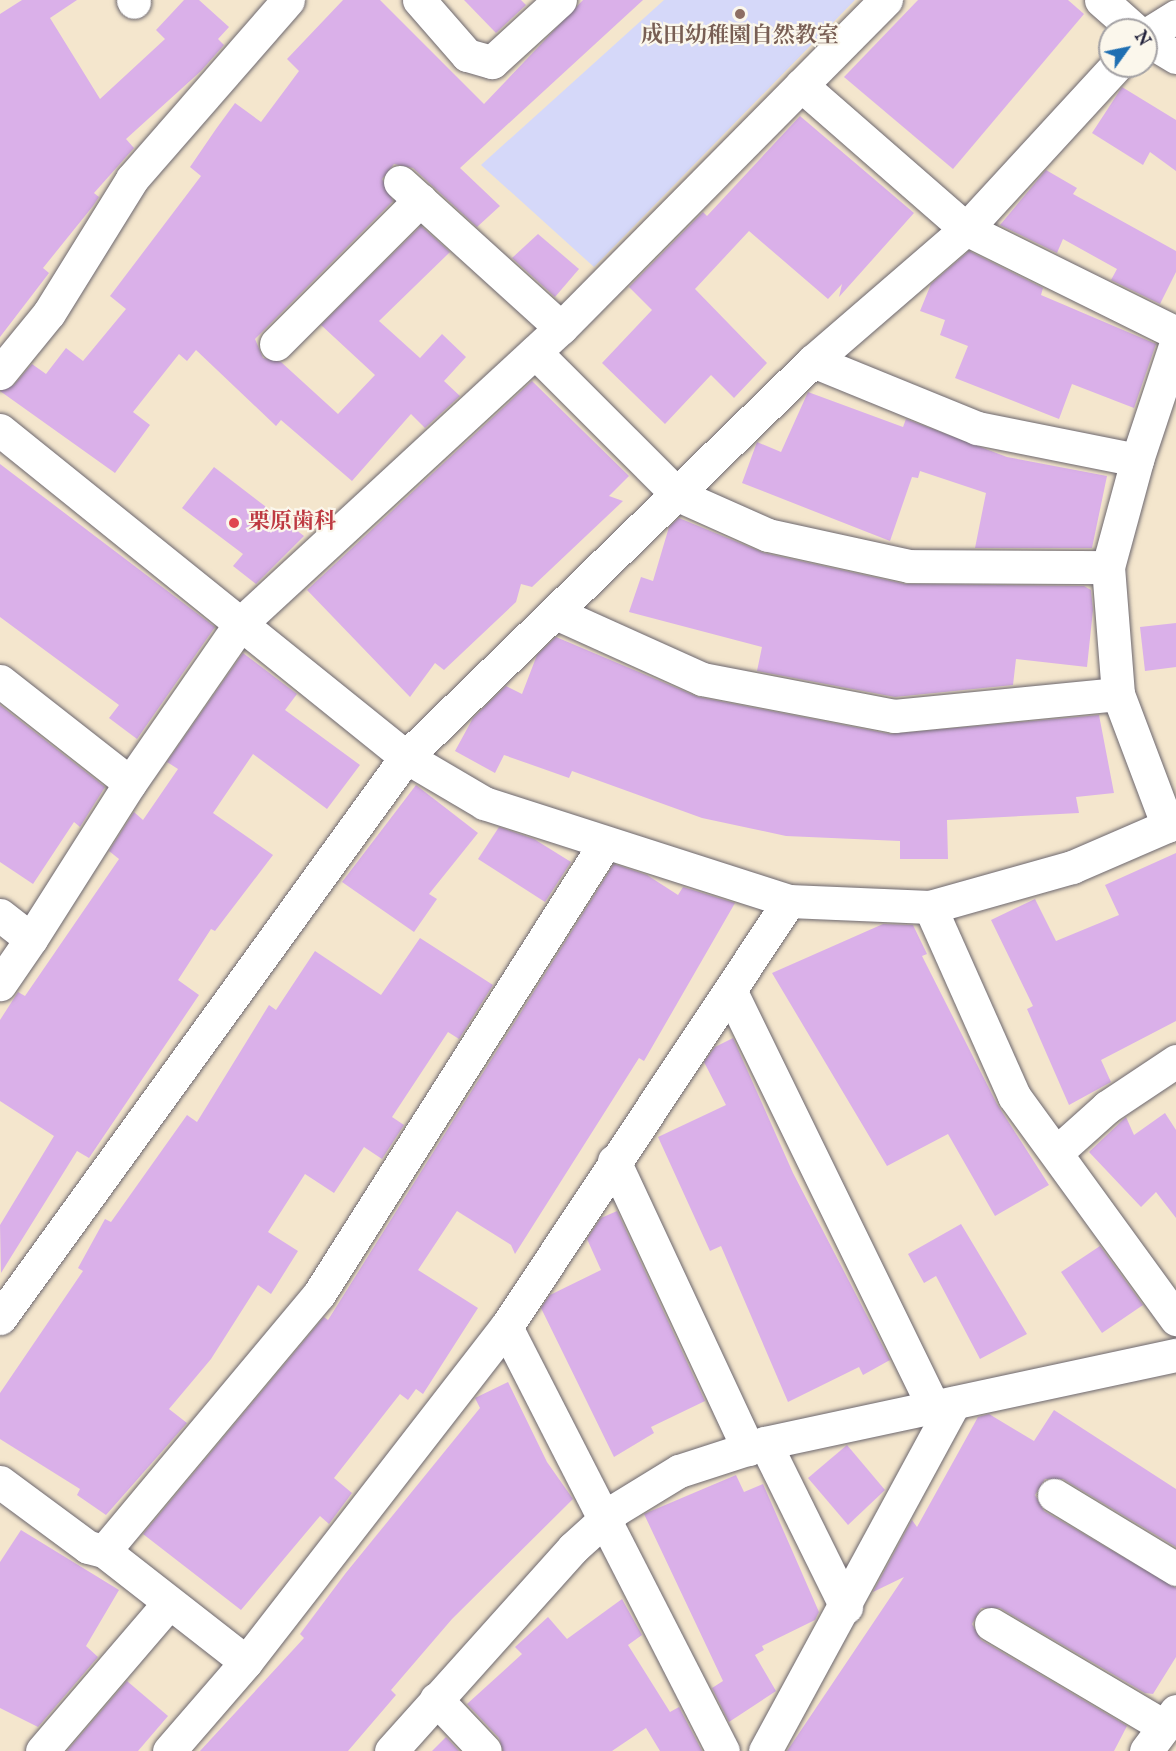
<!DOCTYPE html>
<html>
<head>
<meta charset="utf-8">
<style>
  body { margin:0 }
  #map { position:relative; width:1176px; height:1751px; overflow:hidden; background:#f4e6cd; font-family:"IM FELL English","Noto Serif JP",serif }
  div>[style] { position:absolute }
  .built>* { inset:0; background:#d5d8f9 }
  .building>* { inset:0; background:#dab0e9 }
  .roads { filter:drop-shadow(0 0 2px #6c676e) drop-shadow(0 0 2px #6c676e) }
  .minor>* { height:33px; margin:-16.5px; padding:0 16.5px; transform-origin:16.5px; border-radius:16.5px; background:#fff }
  .dots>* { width:16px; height:16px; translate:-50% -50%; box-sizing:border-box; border:3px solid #fbf7ec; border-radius:50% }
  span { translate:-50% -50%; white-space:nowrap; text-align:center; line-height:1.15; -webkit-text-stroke:4.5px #fbf7ec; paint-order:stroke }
  .education-label { font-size:22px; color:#785e54; font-weight:700 }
  .health-label { font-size:22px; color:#be3a42; font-weight:700 }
  .left { translate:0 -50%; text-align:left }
  .north { position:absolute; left:1098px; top:18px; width:60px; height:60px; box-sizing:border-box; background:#fbf7ec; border:2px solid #a4a2a5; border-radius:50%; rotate:57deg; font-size:16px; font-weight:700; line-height:24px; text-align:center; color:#22223b }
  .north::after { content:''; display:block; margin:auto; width:21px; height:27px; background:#1f6fb2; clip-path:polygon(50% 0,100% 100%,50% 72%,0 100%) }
</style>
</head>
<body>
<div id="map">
  <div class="built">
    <div style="clip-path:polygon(664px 0,855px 0,594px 267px,481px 165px)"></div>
  </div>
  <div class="building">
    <div style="clip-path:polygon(22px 0,77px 0,50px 18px,100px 99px,165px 39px,156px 30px,184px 0,199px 0,229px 27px,218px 39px,224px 45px,201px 71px,126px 139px,134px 148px,94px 193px,99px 197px,93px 206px,43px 268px,49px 273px,0 337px,0 14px)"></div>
    <div style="clip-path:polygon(343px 0,380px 0,484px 104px,583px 0,643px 0,460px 168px,500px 206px,477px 227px,413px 168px,394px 164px,382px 179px,393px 201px,255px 339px,263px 358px,281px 362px,338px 414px,375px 375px,321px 325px,421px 226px,450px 252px,379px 321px,420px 358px,442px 334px,466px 357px,444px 381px,460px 396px,425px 428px,411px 414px,352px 481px,281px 420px,276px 426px,196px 350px,187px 361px,179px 354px,133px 412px,150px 425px,115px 473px,0 391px,14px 385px,32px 364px,46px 374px,66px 348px,83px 361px,126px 309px,110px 296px,201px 176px,190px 167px,216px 129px,235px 103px,261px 122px,299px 71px,287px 59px)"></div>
    <div style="clip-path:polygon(464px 0,521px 0,526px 5px,496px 33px)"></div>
    <div style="clip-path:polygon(918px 0,1068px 0,1084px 14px,953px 169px,844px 77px)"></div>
    <div style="clip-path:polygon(1122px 87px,1176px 120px,1176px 171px,1150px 152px,1143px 165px,1092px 133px)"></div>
    <div style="clip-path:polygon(800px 116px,914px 213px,839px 297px,842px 284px,828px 299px,749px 231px,695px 289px,767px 363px,734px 398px,711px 375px,665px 424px,602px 363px,652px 310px,629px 287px,703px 212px,707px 216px)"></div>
    <div style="clip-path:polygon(1046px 170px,1077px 188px,1073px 194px,1176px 251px,1176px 272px,1160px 304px,1111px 280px,1117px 269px,1063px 239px,1057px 253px,1000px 225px)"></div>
    <div style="clip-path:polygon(538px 234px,579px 269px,555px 297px,512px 258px)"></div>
    <div style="clip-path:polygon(969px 251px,1043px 288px,1041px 295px,1156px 344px,1134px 408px,1072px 384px,1059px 419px,955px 378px,968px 346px,940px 335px,945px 320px,920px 311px,931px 284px)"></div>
    <div style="clip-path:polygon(532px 381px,629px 476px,609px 496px,623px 501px,532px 587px,521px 584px,516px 602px,444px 670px,435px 663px,410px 697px,307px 590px)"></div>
    <div style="clip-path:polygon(808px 392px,903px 427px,906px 419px,1007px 457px,1107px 476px,1092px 548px,975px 548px,986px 493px,920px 471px,918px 478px,912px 477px,890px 541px,742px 483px,757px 442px,781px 452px)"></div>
    <div style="clip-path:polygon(0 464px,215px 627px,137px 739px,109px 718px,119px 705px,0 617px)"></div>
    <div style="clip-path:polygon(214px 467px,304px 536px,256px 584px,233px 566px,243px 554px,182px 508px)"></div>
    <div style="clip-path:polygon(679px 518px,764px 553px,905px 584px,1084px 586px,1091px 590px,1093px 610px,1087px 667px,1016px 659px,1013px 685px,895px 697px,757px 671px,762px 647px,629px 612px,641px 577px,653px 581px,669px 527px)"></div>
    <div style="clip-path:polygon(1176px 623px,1176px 667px,1145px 671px,1140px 627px)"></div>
    <div style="clip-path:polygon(556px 637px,698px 697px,890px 734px,1099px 715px,1114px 793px,1076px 797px,1079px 813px,947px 820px,948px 859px,900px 859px,900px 841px,786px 836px,702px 818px,572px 771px,569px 778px,504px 755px,495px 773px,455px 751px,473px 718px,506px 686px,522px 694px,537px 655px)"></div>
    <div style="clip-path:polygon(243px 653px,297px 694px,285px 710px,360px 765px,327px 809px,253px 754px,213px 813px,273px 855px,215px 931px,211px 929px,178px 980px,199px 995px,89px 1158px,77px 1151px,1px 1273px,0 1225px,54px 1136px,0 1101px,0 1020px,18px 992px,25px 996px,119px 859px,109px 851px,134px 812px,143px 820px,178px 769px,167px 762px)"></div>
    <div style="clip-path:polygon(0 705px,105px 787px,80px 827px,74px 822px,33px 884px,0 862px)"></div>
    <div style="clip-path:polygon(416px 785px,478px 833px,429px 894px,437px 899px,414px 932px,342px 882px)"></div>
    <div style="clip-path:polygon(499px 827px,534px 839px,571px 862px,545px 902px,478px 859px)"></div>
    <div style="clip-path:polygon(1176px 853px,1176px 1021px,1101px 1060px,1111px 1082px,1069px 1105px,1027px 1009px,1033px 1006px,991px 920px,1035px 899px,1056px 941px,1119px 915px,1105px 885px)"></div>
    <div style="clip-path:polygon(614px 864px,647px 875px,678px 895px,683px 887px,735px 903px,644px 1061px,639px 1058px,515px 1254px,511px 1245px,457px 1211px,418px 1270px,478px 1308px,423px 1394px,416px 1389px,408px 1400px,400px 1394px,334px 1478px,352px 1493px,329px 1524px,320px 1516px,241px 1610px,143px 1534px,324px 1317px,328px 1320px)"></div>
    <div style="clip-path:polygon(883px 924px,913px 925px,927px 954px,922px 956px,997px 1104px,1049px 1185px,995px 1216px,948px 1134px,887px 1166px,772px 973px)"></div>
    <div style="clip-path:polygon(420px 938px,493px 985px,459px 1039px,448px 1032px,392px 1117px,404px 1125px,382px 1159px,364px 1147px,334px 1193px,305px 1174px,268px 1232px,298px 1251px,271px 1294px,258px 1285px,211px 1359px,169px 1409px,187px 1423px,106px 1515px,77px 1495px,80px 1489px,0 1439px,0 1393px,83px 1271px,78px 1268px,105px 1219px,111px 1222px,187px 1115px,197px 1122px,269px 1005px,276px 1010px,315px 951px,381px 995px)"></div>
    <div style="clip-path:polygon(733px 1038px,793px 1173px,890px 1360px,863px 1375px,859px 1367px,788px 1402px,721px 1246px,710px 1251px,658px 1137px,726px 1105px,704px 1062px,715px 1047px)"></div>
    <div style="clip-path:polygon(1165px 1113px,1176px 1130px,1176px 1218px,1156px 1192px,1141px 1207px,1089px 1152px,1126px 1117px,1134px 1135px)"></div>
    <div style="clip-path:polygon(617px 1211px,705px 1401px,651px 1427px,654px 1433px,614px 1457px,541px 1308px,550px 1295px,601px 1270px,587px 1239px,601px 1218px)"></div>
    <div style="clip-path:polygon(961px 1224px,1027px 1334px,980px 1359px,936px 1276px,924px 1283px,908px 1254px)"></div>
    <div style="clip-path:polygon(1100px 1246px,1143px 1305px,1102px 1333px,1061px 1272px)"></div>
    <div style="clip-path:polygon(508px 1382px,547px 1462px,573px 1499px,452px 1619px,391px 1690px,396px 1695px,348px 1751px,200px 1751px,304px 1638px,300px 1634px,345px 1574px,480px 1408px,475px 1398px)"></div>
    <div style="clip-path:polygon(1054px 1410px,1176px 1489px,1176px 1547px,1063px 1479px,1045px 1479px,1035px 1495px,1044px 1511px,1176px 1588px,1176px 1657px,1153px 1694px,1145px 1693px,1000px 1608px,981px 1608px,972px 1624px,981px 1640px,1127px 1726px,1114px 1751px,787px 1751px,904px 1577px,873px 1592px,912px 1520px,917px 1527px,978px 1417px,989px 1414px,1034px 1441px)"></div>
    <div style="clip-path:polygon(847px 1445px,885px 1490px,848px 1525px,808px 1478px)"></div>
    <div style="clip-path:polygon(736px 1475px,744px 1492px,763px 1484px,819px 1612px,815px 1620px,762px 1646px,764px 1650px,755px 1655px,776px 1691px,729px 1722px,712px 1688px,723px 1681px,644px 1514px)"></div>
    <div style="clip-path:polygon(21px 1530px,119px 1590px,86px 1646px,98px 1657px,38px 1727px,0 1708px,0 1562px)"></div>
    <div style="clip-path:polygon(622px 1599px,642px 1635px,628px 1645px,670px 1712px,679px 1707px,702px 1751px,660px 1751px,646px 1728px,612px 1751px,503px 1751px,499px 1738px,467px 1704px,522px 1654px,515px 1647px,548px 1617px,567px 1639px)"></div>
    <div style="clip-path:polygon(127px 1681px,168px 1716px,138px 1751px,67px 1751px)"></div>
    <div style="clip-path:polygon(446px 1737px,459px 1751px,432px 1751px)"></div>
  </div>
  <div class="roads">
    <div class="minor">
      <div style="left:133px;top:0;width:2px;rotate:63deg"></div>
      <div style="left:419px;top:0;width:73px;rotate:48.9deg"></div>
      <div style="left:467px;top:55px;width:26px;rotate:16deg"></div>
      <div style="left:492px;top:62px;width:92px;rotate:-42.4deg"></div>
      <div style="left:1101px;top:0;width:45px;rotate:41.4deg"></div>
      <div style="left:1146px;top:35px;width:36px;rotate:-32deg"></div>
      <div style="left:1146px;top:39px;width:35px;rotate:31deg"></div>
      <div style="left:801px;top:85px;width:219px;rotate:41.1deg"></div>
      <div style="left:966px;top:229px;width:222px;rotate:-47.4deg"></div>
      <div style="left:400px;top:182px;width:217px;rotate:42.2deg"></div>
      <div style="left:276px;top:344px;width:204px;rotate:-45deg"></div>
      <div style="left:535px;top:352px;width:202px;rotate:45deg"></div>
      <div style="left:678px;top:495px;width:98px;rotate:24deg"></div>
      <div style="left:768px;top:535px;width:144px;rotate:12.4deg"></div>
      <div style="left:909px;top:566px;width:199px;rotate:0.3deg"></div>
      <div style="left:1108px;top:567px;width:111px;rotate:-74.8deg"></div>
      <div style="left:813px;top:361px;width:177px;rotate:22.2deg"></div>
      <div style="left:977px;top:428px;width:163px;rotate:11.3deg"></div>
      <div style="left:1137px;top:460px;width:123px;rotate:-71.6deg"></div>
      <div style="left:0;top:373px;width:77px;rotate:-50.8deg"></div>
      <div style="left:49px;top:313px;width:158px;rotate:-58.2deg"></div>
      <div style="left:132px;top:179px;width:237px;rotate:-48.9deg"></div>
      <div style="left:0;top:430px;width:521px;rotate:38.85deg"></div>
      <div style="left:406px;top:757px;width:91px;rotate:30.5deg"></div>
      <div style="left:484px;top:803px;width:320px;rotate:17.8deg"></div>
      <div style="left:789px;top:901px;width:141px;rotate:2.4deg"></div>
      <div style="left:930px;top:907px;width:148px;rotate:-15.7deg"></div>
      <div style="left:1072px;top:867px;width:113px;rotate:-23.4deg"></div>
      <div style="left:556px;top:613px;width:160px;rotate:24.3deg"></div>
      <div style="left:702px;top:679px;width:196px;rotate:10.9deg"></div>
      <div style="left:894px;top:716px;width:225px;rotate:-5.6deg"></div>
      <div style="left:1118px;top:694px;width:127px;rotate:-94.5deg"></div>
      <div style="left:0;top:681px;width:165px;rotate:38.1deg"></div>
      <div style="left:130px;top:783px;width:185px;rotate:122.4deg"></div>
      <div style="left:1118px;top:694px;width:141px;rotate:69.3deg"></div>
      <div style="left:130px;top:783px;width:193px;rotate:-55.3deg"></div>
      <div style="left:240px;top:624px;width:437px;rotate:-42.7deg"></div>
      <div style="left:561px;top:328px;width:462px;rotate:-45.3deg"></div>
      <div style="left:605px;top:843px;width:534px;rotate:122.38deg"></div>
      <div style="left:319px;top:1294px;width:335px;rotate:129.9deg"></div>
      <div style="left:104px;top:1551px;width:180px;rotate:38deg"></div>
      <div style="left:246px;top:1662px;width:424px;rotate:-52.2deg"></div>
      <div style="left:506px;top:1327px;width:511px;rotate:-56.4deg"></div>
      <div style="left:930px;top:907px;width:207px;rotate:66deg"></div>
      <div style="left:1014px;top:1096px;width:276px;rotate:54deg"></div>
      <div style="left:0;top:915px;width:39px;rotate:38deg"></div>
      <div style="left:31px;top:939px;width:55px;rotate:124.6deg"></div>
      <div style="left:732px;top:994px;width:461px;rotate:64deg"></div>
      <div style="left:1058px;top:1151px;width:66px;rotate:-41.9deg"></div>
      <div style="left:1107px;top:1107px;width:83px;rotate:-33.7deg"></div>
      <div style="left:614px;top:1161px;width:318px;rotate:65deg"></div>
      <div style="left:0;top:1318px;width:693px;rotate:-54.11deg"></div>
      <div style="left:406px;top:757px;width:568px;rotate:-44.22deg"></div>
      <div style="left:813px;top:361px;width:202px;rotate:-40.8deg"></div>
      <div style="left:966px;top:229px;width:234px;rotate:26.3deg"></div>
      <div style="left:506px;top:1327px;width:476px;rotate:62.9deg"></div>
      <div style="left:765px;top:1443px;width:183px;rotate:63.7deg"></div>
      <div style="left:0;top:1482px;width:109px;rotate:36.5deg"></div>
      <div style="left:88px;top:1547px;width:16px;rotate:14deg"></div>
      <div style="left:1054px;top:1495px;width:143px;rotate:31.2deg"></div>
      <div style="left:991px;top:1624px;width:199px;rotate:30.6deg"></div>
      <div style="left:436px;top:1699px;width:71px;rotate:46.7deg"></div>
      <div style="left:42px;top:1751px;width:192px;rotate:-49.4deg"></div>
      <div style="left:169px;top:1751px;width:118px;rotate:-49.1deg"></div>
      <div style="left:391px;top:1751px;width:273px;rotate:-48.1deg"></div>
      <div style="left:573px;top:1548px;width:57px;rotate:-42.1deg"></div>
      <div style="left:615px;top:1510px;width:75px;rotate:-31.4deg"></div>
      <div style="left:679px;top:1471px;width:90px;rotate:-18deg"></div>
      <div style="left:765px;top:1443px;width:420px;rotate:-12.1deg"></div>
      <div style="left:765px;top:1751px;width:396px;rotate:-61.5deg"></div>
      <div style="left:1146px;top:1751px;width:50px;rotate:-53.1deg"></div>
    </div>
  </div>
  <div class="dots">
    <div style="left:740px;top:14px;background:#8d6e63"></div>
    <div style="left:234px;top:523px;background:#e0444e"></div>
  </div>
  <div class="education-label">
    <span style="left:740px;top:37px">成田幼稚園自然教室</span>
  </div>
  <div class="health-label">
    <span class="left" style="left:248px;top:523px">栗原歯科</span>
  </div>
  <div class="north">N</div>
</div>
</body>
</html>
